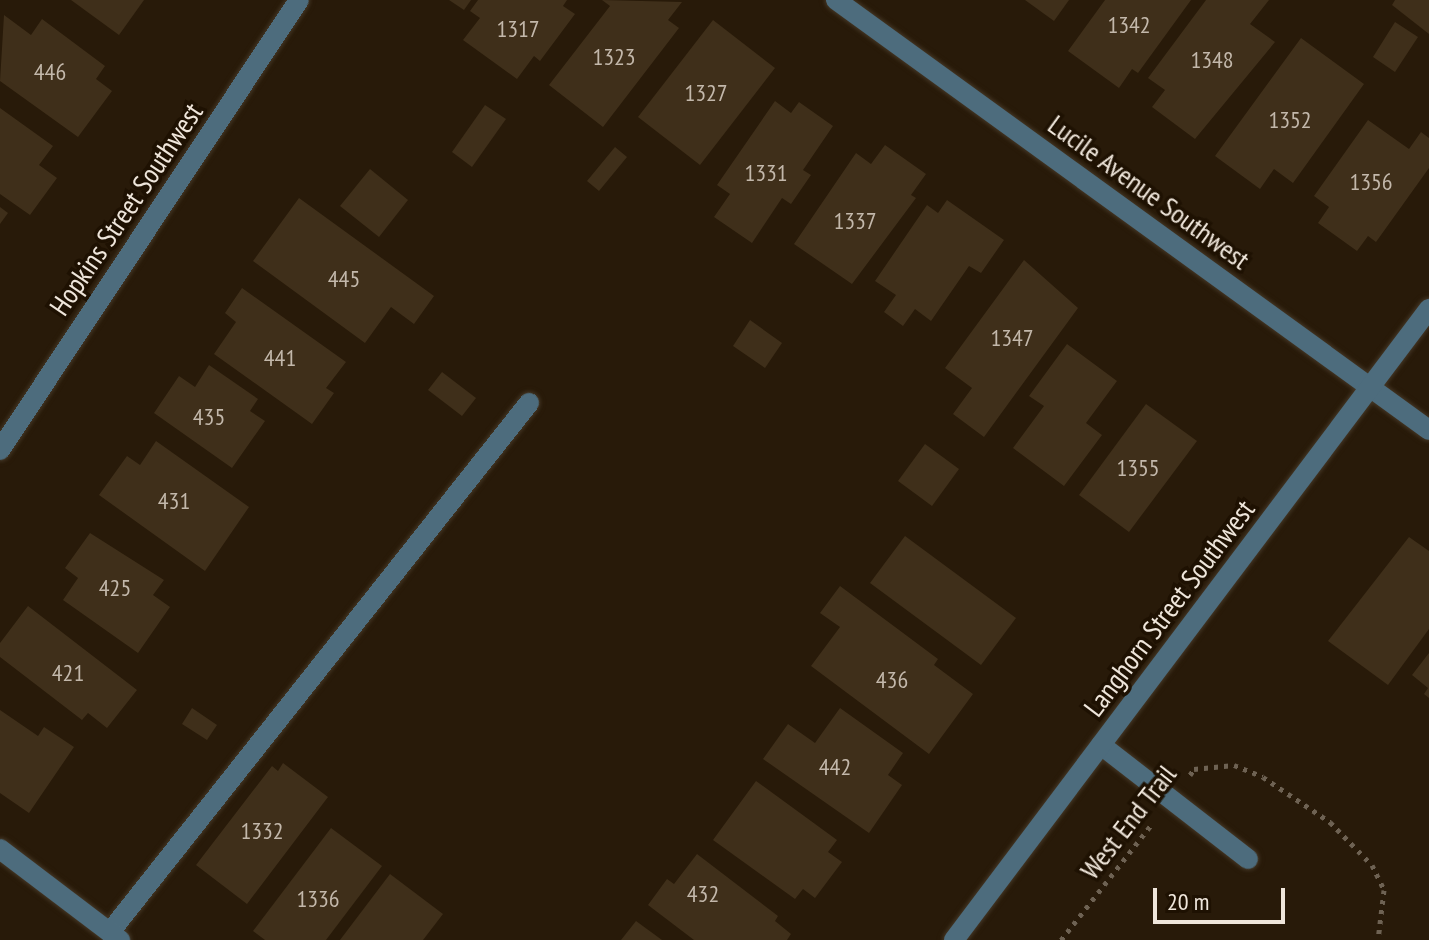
<!DOCTYPE html>
<html>
<head>
<meta charset="utf-8">
<style>
  body { margin:0 }
  #map { position:relative; width:1429px; height:940px; overflow:hidden; background:#281a09; font-family:"PT Sans Narrow",sans-serif }
  div>[style] { position:absolute }
  .building>* { inset:0; background:#3f2f1a }
  .path>* { height:5px; margin-top:-2.5px; transform-origin:0; background:repeating-linear-gradient(90deg,#6e6253 0 4px,transparent 0 10px) }
  .roads { filter:drop-shadow(0 0 2px #443726) drop-shadow(0 0 2px #443726) }
  .service>* { height:20px; margin:-10px; padding:0 10px; transform-origin:10px; border-radius:10px; background:#4d6c7d }
  .minor>* { height:20px; margin:-10px; padding:0 10px; transform-origin:10px; border-radius:10px; background:#4d6c7d }
  .tertiary>* { height:20px; margin:-10px; padding:0 10px; transform-origin:10px; border-radius:10px; background:#4d6c7d }
  span { translate:-50% -50%; white-space:nowrap; text-align:center; line-height:1.15; -webkit-text-stroke:7px #1e1102; paint-order:stroke }
  .number-label { font-size:24px; color:#c3b8ab }
  .number-label span { -webkit-text-stroke-width:0 }
  .street-label { font-size:28px; color:#efe6db }
  .scale { position:absolute; left:1153px; top:888px; width:132px; height:36px; box-sizing:border-box; border:4px solid #efe6db; border-top:0; padding-left:10px; font-size:24px; line-height:28px; white-space:nowrap; color:#efe6db; -webkit-text-stroke:6px #1e1102; paint-order:stroke }
</style>
</head>
<body>
<div id="map">
  <div class="building">
    <div style="clip-path:polygon(71px 0,144px 0,119px 35px)"></div>
    <div style="clip-path:polygon(449px 0,471px 0,464px 10px)"></div>
    <div style="clip-path:polygon(478px 0,567px 0,563px 6px,575px 14px,540px 61px,534px 56px,517px 79px,463px 40px,480px 18px,470px 11px)"></div>
    <div style="clip-path:polygon(602px 0,682px 2px,668px 20px,679px 28px,603px 127px,549px 85px,610px 6px)"></div>
    <div style="clip-path:polygon(1025px 0,1069px 0,1054px 21px)"></div>
    <div style="clip-path:polygon(1105px 0,1191px 0,1138px 73px,1132px 69px,1119px 88px,1068px 51px)"></div>
    <div style="clip-path:polygon(1206px 0,1269px 0,1250px 24px,1275px 42px,1195px 139px,1152px 107px,1165px 90px,1148px 78px)"></div>
    <div style="clip-path:polygon(1395px 0,1429px 0,1429px 34px,1392px 5px)"></div>
    <div style="clip-path:polygon(4px 15px,31px 35px,42px 19px,105px 66px,96px 79px,112px 91px,78px 137px,0 81px)"></div>
    <div style="clip-path:polygon(713px 20px,775px 68px,700px 165px,638px 117px)"></div>
    <div style="clip-path:polygon(1395px 22px,1418px 37px,1395px 72px,1373px 57px)"></div>
    <div style="clip-path:polygon(1301px 38px,1364px 84px,1293px 183px,1274px 169px,1260px 189px,1215px 156px)"></div>
    <div style="clip-path:polygon(775px 101px,791px 113px,799px 102px,833px 126px,803px 170px,811px 175px,791px 204px,782px 198px,752px 243px,714px 217px,730px 194px,717px 185px)"></div>
    <div style="clip-path:polygon(485px 105px,506px 119px,472px 167px,452px 152px)"></div>
    <div style="clip-path:polygon(0 108px,53px 146px,39px 165px,57px 178px,30px 215px,0 194px)"></div>
    <div style="clip-path:polygon(1368px 120px,1409px 149px,1421px 132px,1429px 138px,1429px 168px,1376px 242px,1368px 236px,1357px 251px,1318px 223px,1329px 207px,1314px 196px)"></div>
    <div style="clip-path:polygon(885px 145px,926px 174px,911px 195px,916px 198px,852px 284px,794px 244px,856px 153px,871px 164px)"></div>
    <div style="clip-path:polygon(615px 147px,627px 157px,599px 191px,587px 181px)"></div>
    <div style="clip-path:polygon(370px 169px,408px 200px,379px 237px,340px 206px)"></div>
    <div style="clip-path:polygon(299px 198px,434px 296px,414px 324px,391px 307px,365px 343px,253px 261px)"></div>
    <div style="clip-path:polygon(947px 200px,1004px 240px,981px 273px,969px 266px,931px 321px,915px 309px,903px 326px,884px 312px,896px 295px,875px 281px,927px 205px,938px 213px)"></div>
    <div style="clip-path:polygon(0 207px,8px 213px,0 224px)"></div>
    <div style="clip-path:polygon(1024px 260px,1078px 308px,984px 437px,953px 414px,972px 388px,945px 368px)"></div>
    <div style="clip-path:polygon(242px 288px,346px 362px,326px 388px,334px 393px,312px 424px,214px 354px,236px 322px,225px 313px)"></div>
    <div style="clip-path:polygon(750px 320px,782px 343px,765px 368px,733px 346px)"></div>
    <div style="clip-path:polygon(1067px 344px,1117px 381px,1086px 423px,1102px 435px,1064px 486px,1013px 448px,1044px 406px,1029px 396px)"></div>
    <div style="clip-path:polygon(209px 365px,258px 399px,250px 411px,265px 421px,232px 468px,154px 413px,179px 376px,195px 387px)"></div>
    <div style="clip-path:polygon(442px 372px,476px 398px,462px 416px,428px 390px)"></div>
    <div style="clip-path:polygon(1146px 404px,1197px 441px,1129px 532px,1079px 495px)"></div>
    <div style="clip-path:polygon(156px 441px,249px 507px,205px 571px,99px 495px,127px 456px,140px 465px)"></div>
    <div style="clip-path:polygon(925px 444px,959px 469px,932px 506px,898px 481px)"></div>
    <div style="clip-path:polygon(90px 533px,164px 580px,153px 595px,170px 607px,138px 653px,63px 600px,78px 578px,65px 568px)"></div>
    <div style="clip-path:polygon(905px 536px,1016px 618px,981px 665px,870px 583px)"></div>
    <div style="clip-path:polygon(1409px 537px,1429px 551px,1429px 629px,1388px 685px,1328px 641px)"></div>
    <div style="clip-path:polygon(840px 586px,938px 659px,934px 665px,973px 694px,929px 754px,811px 666px,840px 627px,820px 613px)"></div>
    <div style="clip-path:polygon(28px 606px,137px 690px,107px 728px,88px 713px,82px 720px,0 657px,0 643px)"></div>
    <div style="clip-path:polygon(1429px 653px,1429px 698px,1424px 694px,1428px 688px,1412px 675px)"></div>
    <div style="clip-path:polygon(192px 708px,217px 725px,207px 740px,182px 724px)"></div>
    <div style="clip-path:polygon(840px 708px,903px 753px,888px 775px,902px 785px,869px 833px,763px 759px,788px 724px,815px 743px)"></div>
    <div style="clip-path:polygon(0 710px,38px 736px,44px 727px,74px 747px,29px 813px,0 793px)"></div>
    <div style="clip-path:polygon(283px 763px,328px 797px,247px 904px,196px 865px,272px 766px,278px 771px)"></div>
    <div style="clip-path:polygon(756px 781px,837px 840px,828px 852px,842px 862px,815px 898px,803px 889px,795px 899px,713px 840px)"></div>
    <div style="clip-path:polygon(331px 828px,382px 866px,326px 940px,265px 940px,253px 931px)"></div>
    <div style="clip-path:polygon(697px 854px,778px 916px,775px 921px,791px 934px,787px 940px,694px 940px,648px 905px,667px 879px,674px 884px)"></div>
    <div style="clip-path:polygon(390px 874px,443px 914px,423px 940px,340px 940px)"></div>
    <div style="clip-path:polygon(636px 921px,662px 940px,621px 940px)"></div>
  </div>
  <div class="path">
    <div style="left:1190px;top:775px;width:7px;rotate:-56deg"></div>
    <div style="left:1194px;top:769px;width:40px;rotate:-5.7deg"></div>
    <div style="left:1234px;top:765px;width:31px;rotate:22deg"></div>
    <div style="left:1263px;top:777px;width:81px;rotate:33.9deg"></div>
    <div style="left:1330px;top:822px;width:60px;rotate:45.7deg"></div>
    <div style="left:1372px;top:865px;width:28px;rotate:64deg"></div>
    <div style="left:1384px;top:890px;width:50px;rotate:96.8deg"></div>
    <div style="left:1061px;top:940px;width:147px;rotate:-51.9deg"></div>
  </div>
  <div class="roads">
    <div class="service">
      <div style="left:1101px;top:745px;width:186px;rotate:37.8deg"></div>
      <div style="left:110px;top:932px;width:675px;rotate:-51.62deg"></div>
    </div>
    <div class="minor">
      <div style="left:0;top:450px;width:540px;rotate:-56.4deg"></div>
      <div style="left:0;top:849px;width:151px;rotate:37.2deg"></div>
    </div>
    <div class="tertiary">
      <div style="left:836px;top:0;width:732px;rotate:35.95deg"></div>
      <div style="left:954px;top:940px;width:790px;rotate:-53.03deg"></div>
    </div>
  </div>
  <div class="number-label">
    <span style="left:1129px;top:25px">1342</span>
    <span style="left:518px;top:29px">1317</span>
    <span style="left:614px;top:57px">1323</span>
    <span style="left:1212px;top:60px">1348</span>
    <span style="left:50px;top:72px">446</span>
    <span style="left:706px;top:93px">1327</span>
    <span style="left:1290px;top:120px">1352</span>
    <span style="left:766px;top:173px">1331</span>
    <span style="left:1371px;top:182px">1356</span>
    <span style="left:855px;top:221px">1337</span>
    <span style="left:344px;top:279px">445</span>
    <span style="left:1012px;top:338px">1347</span>
    <span style="left:280px;top:358px">441</span>
    <span style="left:209px;top:417px">435</span>
    <span style="left:1138px;top:468px">1355</span>
    <span style="left:174px;top:501px">431</span>
    <span style="left:115px;top:588px">425</span>
    <span style="left:68px;top:673px">421</span>
    <span style="left:892px;top:680px">436</span>
    <span style="left:835px;top:767px">442</span>
    <span style="left:262px;top:831px">1332</span>
    <span style="left:703px;top:894px">432</span>
    <span style="left:318px;top:899px">1336</span>
  </div>
  <div class="street-label">
    <span style="left:1149px;top:192px;rotate:36deg">Lucile Avenue Southwest</span>
    <span style="left:126px;top:209px;rotate:-56deg">Hopkins Street Southwest</span>
    <span style="left:1169px;top:608px;rotate:-53deg">Langhorn Street Southwest</span>
    <span style="left:1128px;top:822px;rotate:-52deg">West End Trail</span>
  </div>
  <div class="scale">20 m</div>
</div>
</body>
</html>
